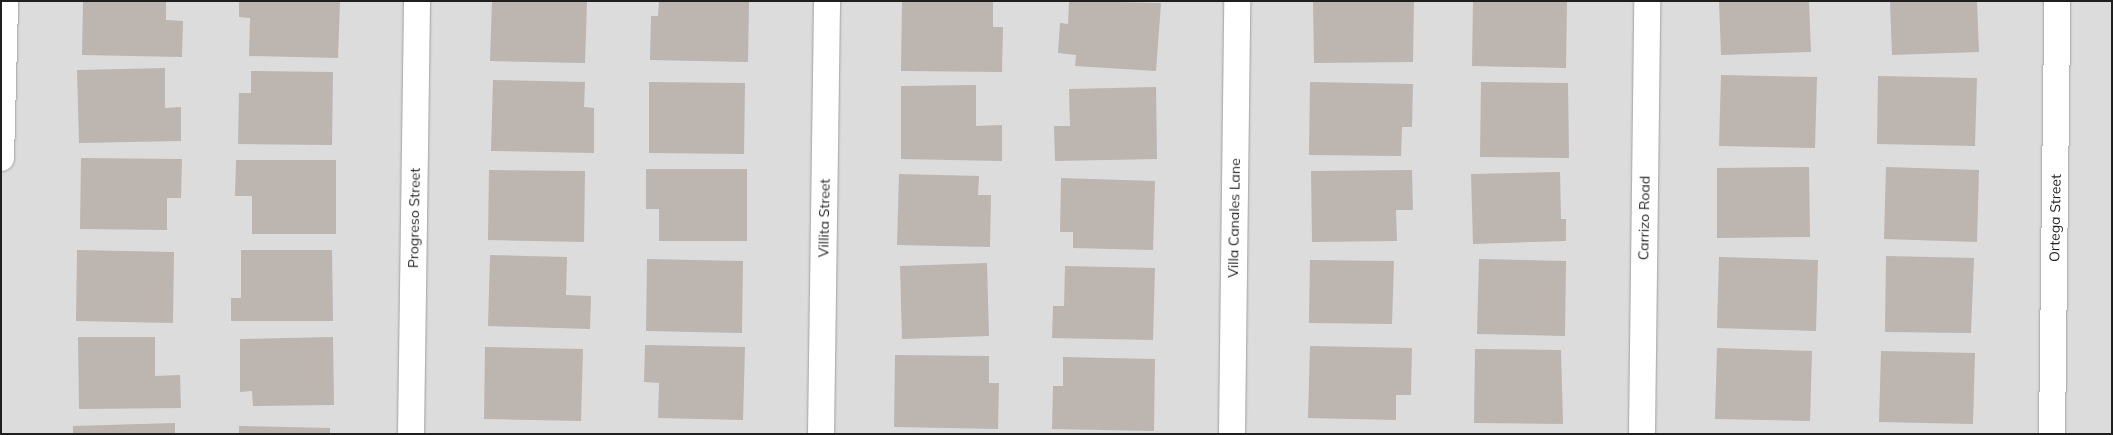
<!DOCTYPE html>
<html>
<head>
<meta charset="utf-8">
<style>
  body { margin:0 }
  #map { position:relative; width:2113px; height:435px; overflow:hidden; background:#efece7; font-family:Mulish,sans-serif }
  div>[style] { position:absolute }
  .residential>* { inset:0; background:#dddcdc }
  .building>* { inset:0; background:#bcb5b0 }
  .roads { filter:drop-shadow(0 0 1px #a0a0a0) drop-shadow(0 0 1px #a0a0a0) }
  .minor>* { height:26px; margin:-13px; padding:0 13px; transform-origin:13px; border-radius:13px; background:#fff }
  span { translate:-50% -50%; white-space:nowrap; text-align:center; line-height:1.15; -webkit-text-stroke:5px #fff; paint-order:stroke }
  .street-label { font-size:14px; color:#1f1f1f }
  .frame { position:absolute; inset:0; border:2px solid #1f1f1f; pointer-events:none }
</style>
</head>
<body>
<div id="map">
  <div class="residential">
    <div style="clip-path:polygon(1px 1px,2112px 1px,2112px 434px,1px 434px)"></div>
  </div>
  <div class="building">
    <div style="clip-path:polygon(83px 1px,166px 1px,166px 20px,183px 21px,182px 57px,82px 55px)"></div>
    <div style="clip-path:polygon(239px 1px,340px 1px,338px 58px,249px 56px,250px 18px,239px 17px)"></div>
    <div style="clip-path:polygon(492px 1px,587px 1px,585px 63px,490px 61px)"></div>
    <div style="clip-path:polygon(659px 1px,749px 1px,748px 62px,650px 60px,651px 16px,658px 16px)"></div>
    <div style="clip-path:polygon(902px 1px,993px 1px,993px 27px,1003px 27px,1002px 72px,901px 71px)"></div>
    <div style="clip-path:polygon(1069px 1px,1161px 3px,1156px 71px,1075px 66px,1076px 55px,1058px 53px,1060px 23px,1068px 24px)"></div>
    <div style="clip-path:polygon(1313px 1px,1414px 1px,1413px 62px,1314px 63px)"></div>
    <div style="clip-path:polygon(1473px 1px,1567px 1px,1566px 68px,1472px 66px)"></div>
    <div style="clip-path:polygon(1719px 1px,1809px 1px,1811px 52px,1721px 55px)"></div>
    <div style="clip-path:polygon(1890px 1px,1977px 1px,1979px 52px,1892px 55px)"></div>
    <div style="clip-path:polygon(165px 68px,165px 108px,181px 107px,181px 141px,79px 143px,77px 70px)"></div>
    <div style="clip-path:polygon(251px 71px,333px 72px,332px 145px,238px 144px,239px 93px,251px 93px)"></div>
    <div style="clip-path:polygon(1721px 75px,1817px 77px,1815px 148px,1719px 146px)"></div>
    <div style="clip-path:polygon(1878px 76px,1977px 78px,1975px 146px,1877px 144px)"></div>
    <div style="clip-path:polygon(493px 80px,585px 82px,584px 107px,594px 108px,594px 153px,491px 151px)"></div>
    <div style="clip-path:polygon(649px 82px,745px 83px,744px 154px,649px 153px)"></div>
    <div style="clip-path:polygon(1310px 82px,1413px 84px,1412px 127px,1402px 127px,1401px 156px,1309px 155px)"></div>
    <div style="clip-path:polygon(1481px 82px,1568px 83px,1569px 158px,1480px 157px)"></div>
    <div style="clip-path:polygon(976px 85px,976px 126px,1002px 125px,1002px 161px,901px 159px,901px 86px)"></div>
    <div style="clip-path:polygon(1156px 87px,1157px 159px,1055px 161px,1054px 126px,1070px 126px,1069px 89px)"></div>
    <div style="clip-path:polygon(81px 158px,182px 159px,181px 198px,167px 198px,167px 230px,80px 229px)"></div>
    <div style="clip-path:polygon(236px 160px,336px 160px,336px 234px,252px 234px,252px 196px,235px 196px)"></div>
    <div style="clip-path:polygon(1809px 167px,1810px 237px,1717px 238px,1717px 168px)"></div>
    <div style="clip-path:polygon(1886px 167px,1979px 170px,1977px 242px,1884px 239px)"></div>
    <div style="clip-path:polygon(646px 169px,747px 169px,747px 241px,659px 241px,659px 209px,646px 209px)"></div>
    <div style="clip-path:polygon(489px 170px,585px 171px,584px 242px,488px 240px)"></div>
    <div style="clip-path:polygon(1412px 170px,1413px 210px,1396px 210px,1397px 241px,1312px 242px,1311px 171px)"></div>
    <div style="clip-path:polygon(1560px 172px,1561px 219px,1566px 219px,1566px 241px,1473px 244px,1471px 174px)"></div>
    <div style="clip-path:polygon(899px 174px,979px 176px,978px 195px,991px 195px,990px 247px,897px 245px)"></div>
    <div style="clip-path:polygon(1061px 178px,1155px 181px,1153px 250px,1073px 248px,1073px 232px,1060px 232px)"></div>
    <div style="clip-path:polygon(77px 250px,174px 252px,173px 323px,76px 321px)"></div>
    <div style="clip-path:polygon(241px 250px,332px 250px,333px 321px,231px 321px,231px 298px,241px 298px)"></div>
    <div style="clip-path:polygon(490px 255px,567px 257px,566px 295px,591px 296px,590px 329px,488px 326px)"></div>
    <div style="clip-path:polygon(1886px 256px,1974px 258px,1971px 333px,1885px 332px)"></div>
    <div style="clip-path:polygon(1719px 257px,1818px 260px,1816px 331px,1717px 328px)"></div>
    <div style="clip-path:polygon(647px 259px,743px 261px,742px 333px,646px 331px)"></div>
    <div style="clip-path:polygon(1479px 259px,1566px 261px,1565px 336px,1477px 334px)"></div>
    <div style="clip-path:polygon(1310px 260px,1394px 261px,1392px 324px,1309px 323px)"></div>
    <div style="clip-path:polygon(987px 263px,989px 336px,902px 339px,900px 266px)"></div>
    <div style="clip-path:polygon(1065px 266px,1155px 268px,1153px 340px,1052px 338px,1053px 306px,1064px 306px)"></div>
    <div style="clip-path:polygon(78px 337px,155px 337px,155px 376px,180px 375px,181px 408px,79px 409px)"></div>
    <div style="clip-path:polygon(333px 337px,334px 405px,253px 406px,252px 391px,240px 392px,240px 339px)"></div>
    <div style="clip-path:polygon(645px 345px,745px 347px,743px 420px,658px 418px,659px 383px,644px 382px)"></div>
    <div style="clip-path:polygon(1310px 346px,1412px 348px,1411px 395px,1396px 395px,1396px 420px,1308px 418px)"></div>
    <div style="clip-path:polygon(485px 347px,583px 349px,581px 421px,484px 419px)"></div>
    <div style="clip-path:polygon(1717px 348px,1812px 351px,1810px 421px,1715px 419px)"></div>
    <div style="clip-path:polygon(1475px 349px,1561px 350px,1563px 424px,1474px 423px)"></div>
    <div style="clip-path:polygon(1881px 351px,1975px 353px,1973px 424px,1879px 422px)"></div>
    <div style="clip-path:polygon(895px 355px,989px 356px,989px 383px,999px 383px,998px 429px,894px 427px)"></div>
    <div style="clip-path:polygon(1063px 357px,1155px 359px,1154px 431px,1052px 429px,1053px 386px,1063px 386px)"></div>
    <div style="clip-path:polygon(175px 423px,175px 434px,73px 434px,73px 426px)"></div>
    <div style="clip-path:polygon(239px 426px,330px 428px,330px 434px,239px 434px)"></div>
  </div>
  <div class="roads">
    <div class="minor">
      <div style="left:1px;top:158px;width:157px;rotate:-88.5deg"></div>
      <div style="left:411px;top:434px;width:433px;rotate:-89.2deg"></div>
      <div style="left:821px;top:434px;width:433px;rotate:-89.2deg"></div>
      <div style="left:1232px;top:434px;width:433px;rotate:-89.3deg"></div>
      <div style="left:1642px;top:434px;width:433px;rotate:-89.3deg"></div>
      <div style="left:2052px;top:434px;width:433px;rotate:-89.3deg"></div>
    </div>
  </div>
  <div class="street-label">
    <span style="left:414px;top:218px;rotate:-89deg">Progreso Street</span>
    <span style="left:824px;top:218px;rotate:-89deg">Villita Street</span>
    <span style="left:1234px;top:218px;rotate:-89deg">Villa Canales Lane</span>
    <span style="left:1644px;top:218px;rotate:-89deg">Carrizo Road</span>
    <span style="left:2055px;top:218px;rotate:-89deg">Ortega Street</span>
  </div>
  <div class="frame"></div>
</div>
</body>
</html>
